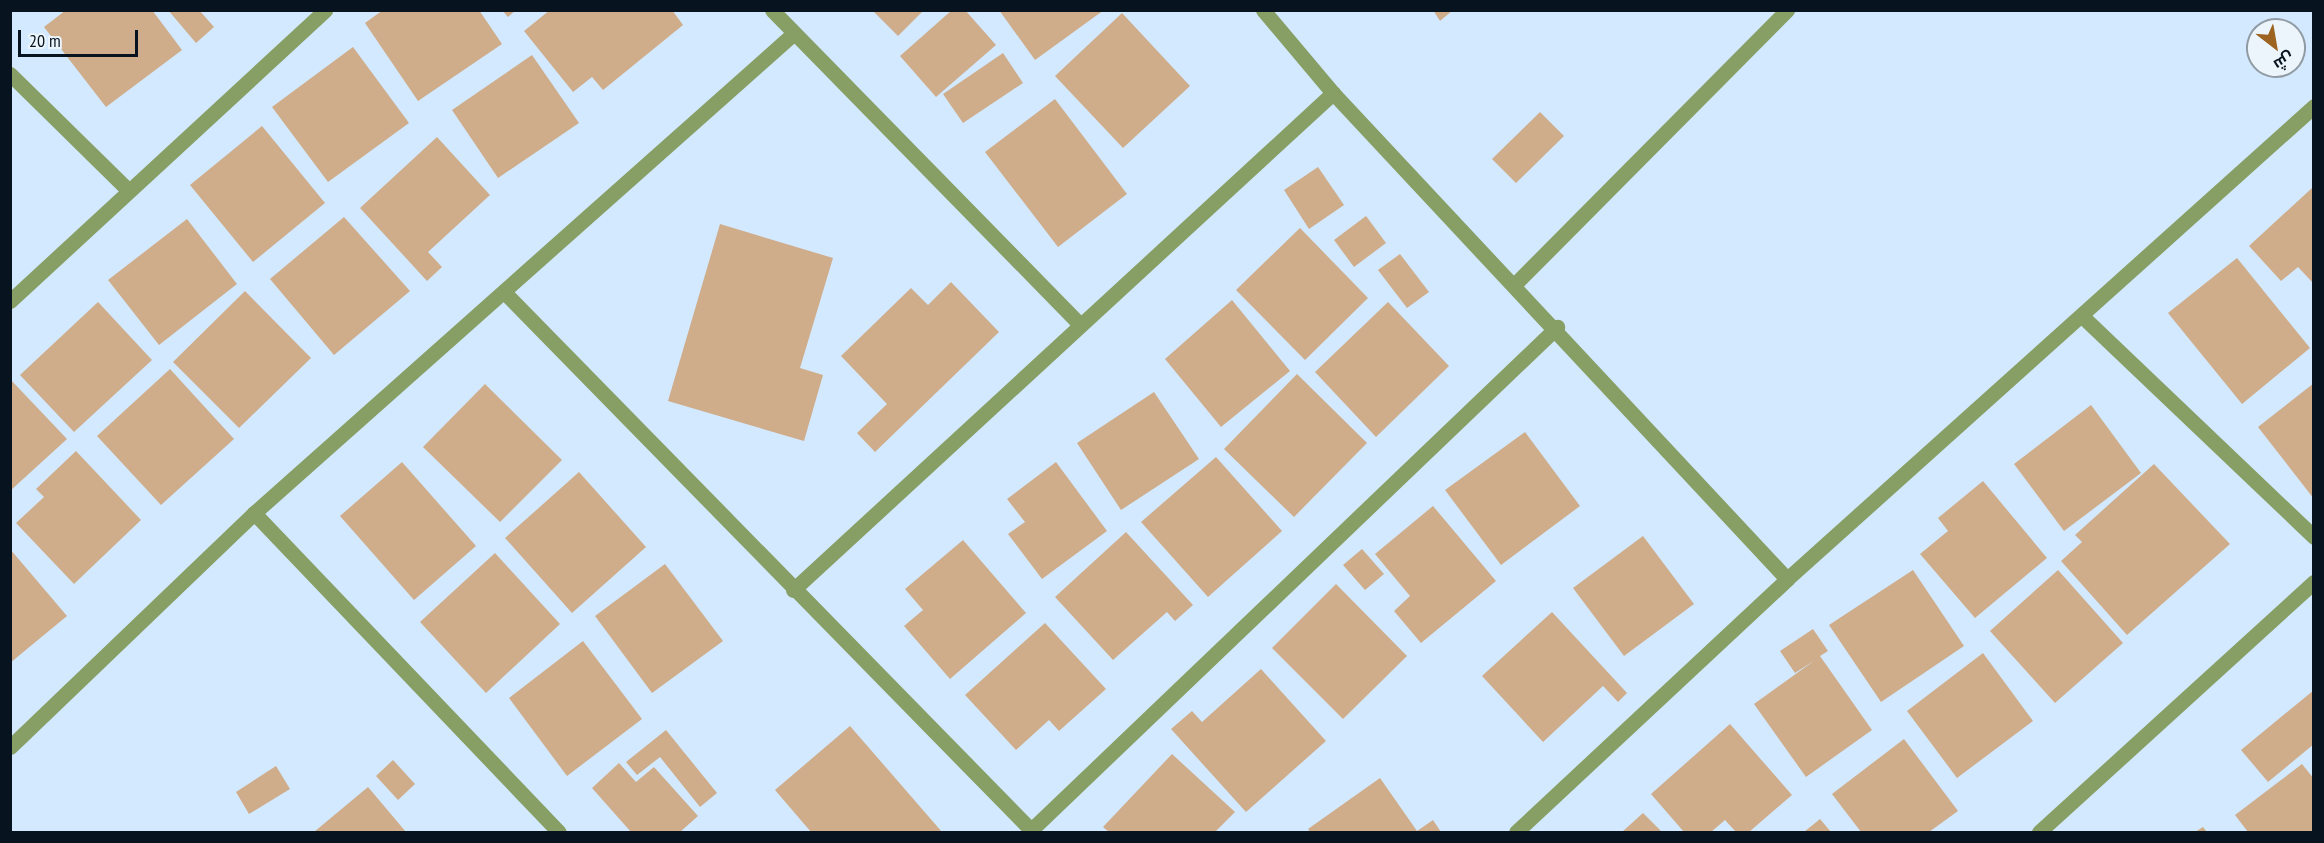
<!DOCTYPE html>
<html>
<head>
<meta charset="utf-8">
<style>
  body { margin:0 }
  #map { position:relative; width:2324px; height:843px; overflow:hidden; background:#d3e9ff; font-family:"PT Sans Narrow",Cairo,sans-serif }
  div>[style] { position:absolute }
  .building>* { inset:0; background:#cfac8a }
  .minor>* { height:15px; margin:-7.5px; padding:0 7.5px; transform-origin:7.5px; border-radius:7.5px; background:#879f65 }
  span { translate:-50% -50%; white-space:nowrap; text-align:center; line-height:1.15; -webkit-text-stroke:5px #edf5fc; paint-order:stroke }
  .frame { position:absolute; inset:0; border:12px solid #071420; pointer-events:none }
  .north { position:absolute; left:2246px; top:18px; width:60px; height:60px; box-sizing:border-box; background:#edf5fc; border:2px solid #919ba4; border-radius:50%; rotate:149deg; font-size:16px; font-weight:700; line-height:24px; text-align:center; color:#071420 }
  .north::after { content:''; display:block; margin:auto; width:21px; height:27px; background:#9c6420; clip-path:polygon(50% 0,100% 100%,50% 72%,0 100%) }
  .scale { position:absolute; left:18px; top:30px; width:120px; height:27px; box-sizing:border-box; border:3px solid #071420; border-top:0; padding-left:8px; font-size:18px; line-height:21px; white-space:nowrap; color:#071420; -webkit-text-stroke:4px #edf5fc; paint-order:stroke }
</style>
</head>
<body>
<div id="map">
  <div class="building">
    <div style="clip-path:polygon(66px 10px,152px 10px,182px 50px,106px 107px,44px 27px)"></div>
    <div style="clip-path:polygon(168px 10px,199px 10px,214px 27px,196px 43px)"></div>
    <div style="clip-path:polygon(383px 10px,479px 10px,502px 44px,418px 101px,365px 23px)"></div>
    <div style="clip-path:polygon(502px 10px,516px 10px,508px 17px)"></div>
    <div style="clip-path:polygon(550px 10px,672px 10px,683px 25px,603px 90px,592px 77px,573px 92px,524px 31px)"></div>
    <div style="clip-path:polygon(872px 10px,924px 10px,898px 36px)"></div>
    <div style="clip-path:polygon(952px 10px,965px 10px,996px 45px,936px 97px,900px 56px)"></div>
    <div style="clip-path:polygon(999px 10px,1104px 10px,1035px 60px)"></div>
    <div style="clip-path:polygon(1433px 10px,1453px 10px,1440px 21px)"></div>
    <div style="clip-path:polygon(1122px 13px,1190px 86px,1123px 148px,1055px 76px)"></div>
    <div style="clip-path:polygon(353px 47px,409px 123px,328px 182px,272px 107px)"></div>
    <div style="clip-path:polygon(1003px 53px,1023px 83px,963px 123px,943px 94px)"></div>
    <div style="clip-path:polygon(532px 55px,579px 123px,498px 178px,452px 110px)"></div>
    <div style="clip-path:polygon(1055px 99px,1127px 194px,1058px 247px,985px 152px)"></div>
    <div style="clip-path:polygon(1540px 112px,1564px 136px,1516px 183px,1492px 159px)"></div>
    <div style="clip-path:polygon(262px 126px,325px 203px,253px 262px,190px 185px)"></div>
    <div style="clip-path:polygon(437px 137px,490px 195px,428px 252px,442px 267px,427px 281px,360px 208px)"></div>
    <div style="clip-path:polygon(1318px 167px,1344px 205px,1309px 229px,1284px 190px)"></div>
    <div style="clip-path:polygon(2312px 188px,2314px 284px,2298px 267px,2281px 281px,2249px 246px)"></div>
    <div style="clip-path:polygon(1366px 216px,1386px 243px,1354px 267px,1334px 240px)"></div>
    <div style="clip-path:polygon(344px 217px,410px 291px,334px 355px,270px 279px)"></div>
    <div style="clip-path:polygon(187px 219px,237px 284px,159px 345px,108px 280px)"></div>
    <div style="clip-path:polygon(720px 224px,833px 258px,800px 368px,823px 375px,804px 441px,668px 401px)"></div>
    <div style="clip-path:polygon(1300px 228px,1368px 298px,1305px 360px,1236px 290px)"></div>
    <div style="clip-path:polygon(1400px 254px,1429px 292px,1407px 308px,1378px 270px)"></div>
    <div style="clip-path:polygon(2237px 258px,2310px 348px,2242px 404px,2168px 313px)"></div>
    <div style="clip-path:polygon(951px 282px,999px 332px,875px 452px,857px 433px,887px 404px,841px 356px,911px 288px,928px 305px)"></div>
    <div style="clip-path:polygon(245px 291px,311px 358px,239px 428px,173px 362px)"></div>
    <div style="clip-path:polygon(1232px 300px,1290px 371px,1221px 427px,1165px 359px)"></div>
    <div style="clip-path:polygon(98px 302px,152px 360px,74px 432px,20px 375px)"></div>
    <div style="clip-path:polygon(1388px 302px,1449px 366px,1376px 437px,1315px 372px)"></div>
    <div style="clip-path:polygon(170px 369px,234px 439px,161px 505px,97px 436px)"></div>
    <div style="clip-path:polygon(1297px 374px,1367px 443px,1294px 517px,1224px 449px)"></div>
    <div style="clip-path:polygon(10px 379px,67px 439px,10px 491px)"></div>
    <div style="clip-path:polygon(2314px 383px,2314px 499px,2258px 427px)"></div>
    <div style="clip-path:polygon(485px 384px,562px 460px,500px 522px,423px 447px)"></div>
    <div style="clip-path:polygon(1154px 392px,1199px 459px,1121px 510px,1077px 443px)"></div>
    <div style="clip-path:polygon(2091px 405px,2141px 473px,2064px 531px,2014px 464px)"></div>
    <div style="clip-path:polygon(1525px 432px,1580px 506px,1501px 565px,1445px 490px)"></div>
    <div style="clip-path:polygon(76px 451px,141px 520px,74px 584px,16px 523px,44px 497px,36px 489px)"></div>
    <div style="clip-path:polygon(1216px 457px,1282px 531px,1208px 597px,1141px 522px)"></div>
    <div style="clip-path:polygon(402px 462px,476px 546px,414px 600px,340px 516px)"></div>
    <div style="clip-path:polygon(1056px 462px,1107px 531px,1042px 579px,1008px 534px,1025px 522px,1007px 499px)"></div>
    <div style="clip-path:polygon(2154px 464px,2230px 544px,2127px 635px,2061px 561px,2082px 542px,2075px 535px)"></div>
    <div style="clip-path:polygon(579px 472px,646px 547px,572px 613px,505px 538px)"></div>
    <div style="clip-path:polygon(1983px 481px,2047px 558px,1975px 618px,1920px 554px,1948px 531px,1938px 518px)"></div>
    <div style="clip-path:polygon(1433px 506px,1496px 581px,1421px 643px,1394px 611px,1410px 596px,1375px 554px)"></div>
    <div style="clip-path:polygon(1126px 532px,1193px 605px,1175px 621px,1167px 612px,1113px 660px,1055px 597px)"></div>
    <div style="clip-path:polygon(1643px 536px,1694px 604px,1624px 656px,1573px 588px)"></div>
    <div style="clip-path:polygon(963px 540px,1026px 613px,950px 679px,904px 626px,923px 610px,905px 589px)"></div>
    <div style="clip-path:polygon(10px 549px,67px 616px,10px 663px)"></div>
    <div style="clip-path:polygon(1362px 549px,1384px 574px,1365px 590px,1343px 565px)"></div>
    <div style="clip-path:polygon(495px 553px,560px 624px,486px 693px,420px 622px)"></div>
    <div style="clip-path:polygon(665px 564px,723px 641px,652px 693px,595px 616px)"></div>
    <div style="clip-path:polygon(1913px 570px,1964px 646px,1881px 702px,1829px 625px)"></div>
    <div style="clip-path:polygon(2058px 570px,2123px 643px,2055px 703px,1990px 631px)"></div>
    <div style="clip-path:polygon(1336px 584px,1407px 656px,1343px 719px,1272px 648px)"></div>
    <div style="clip-path:polygon(1552px 612px,1627px 693px,1618px 702px,1603px 686px,1543px 742px,1482px 676px)"></div>
    <div style="clip-path:polygon(1045px 623px,1106px 689px,1059px 731px,1049px 720px,1016px 750px,965px 695px)"></div>
    <div style="clip-path:polygon(1813px 629px,1828px 651px,1820px 656px,1872px 730px,1806px 777px,1754px 704px,1815px 660px,1795px 673px,1780px 651px)"></div>
    <div style="clip-path:polygon(583px 641px,642px 719px,567px 776px,509px 698px)"></div>
    <div style="clip-path:polygon(1983px 653px,2033px 721px,1957px 778px,1907px 711px)"></div>
    <div style="clip-path:polygon(1261px 669px,1326px 741px,1246px 812px,1171px 729px,1192px 711px,1202px 722px)"></div>
    <div style="clip-path:polygon(2314px 690px,2314px 744px,2268px 782px,2241px 750px)"></div>
    <div style="clip-path:polygon(1730px 724px,1792px 795px,1749px 832px,1736px 832px,1725px 820px,1711px 832px,1684px 832px,1651px 794px)"></div>
    <div style="clip-path:polygon(850px 726px,942px 832px,811px 832px,775px 790px)"></div>
    <div style="clip-path:polygon(666px 730px,717px 793px,700px 807px,660px 757px,637px 775px,626px 762px)"></div>
    <div style="clip-path:polygon(1904px 739px,1958px 811px,1929px 832px,1861px 832px,1832px 794px)"></div>
    <div style="clip-path:polygon(1172px 754px,1235px 812px,1215px 832px,1109px 832px,1103px 827px)"></div>
    <div style="clip-path:polygon(393px 760px,415px 784px,398px 800px,376px 776px)"></div>
    <div style="clip-path:polygon(619px 763px,636px 782px,654px 767px,698px 816px,680px 832px,631px 832px,592px 788px)"></div>
    <div style="clip-path:polygon(2302px 764px,2314px 779px,2314px 832px,2248px 832px,2235px 815px)"></div>
    <div style="clip-path:polygon(276px 766px,290px 789px,249px 814px,236px 792px)"></div>
    <div style="clip-path:polygon(1380px 778px,1417px 831px,1433px 820px,1441px 832px,1310px 832px,1308px 829px)"></div>
    <div style="clip-path:polygon(368px 787px,406px 832px,314px 832px)"></div>
    <div style="clip-path:polygon(1643px 813px,1662px 832px,1622px 832px)"></div>
    <div style="clip-path:polygon(1820px 819px,1831px 832px,1804px 832px)"></div>
    <div style="clip-path:polygon(2203px 827px,2207px 832px,2195px 832px)"></div>
  </div>
  <div class="minor">
    <div style="left:772px;top:10px;width:438px;rotate:45.6deg"></div>
    <div style="left:1263px;top:10px;width:109px;rotate:49.9deg"></div>
    <div style="left:1333px;top:93px;width:665px;rotate:46.95deg"></div>
    <div style="left:10px;top:74px;width:165px;rotate:44.5deg"></div>
    <div style="left:1516px;top:283px;width:385px;rotate:-45.2deg"></div>
    <div style="left:506px;top:294px;width:750px;rotate:45.59deg"></div>
    <div style="left:10px;top:301px;width:429px;rotate:-42.7deg"></div>
    <div style="left:2083px;top:317px;width:319px;rotate:43.6deg"></div>
    <div style="left:254px;top:513px;width:441px;rotate:46.3deg"></div>
    <div style="left:793px;top:590px;width:734px;rotate:-42.63deg"></div>
    <div style="left:10px;top:747px;width:338px;rotate:-43.8deg"></div>
    <div style="left:254px;top:513px;width:722px;rotate:-41.63deg"></div>
    <div style="left:1029px;top:832px;width:731px;rotate:-43.72deg"></div>
    <div style="left:1516px;top:832px;width:371px;rotate:-43deg"></div>
    <div style="left:1787px;top:579px;width:708px;rotate:-41.91deg"></div>
    <div style="left:2039px;top:832px;width:372px;rotate:-42.3deg"></div>
  </div>
  <div class="frame"></div>
  <div class="north">ش</div>
  <div class="scale">20 m</div>
</div>
</body>
</html>
